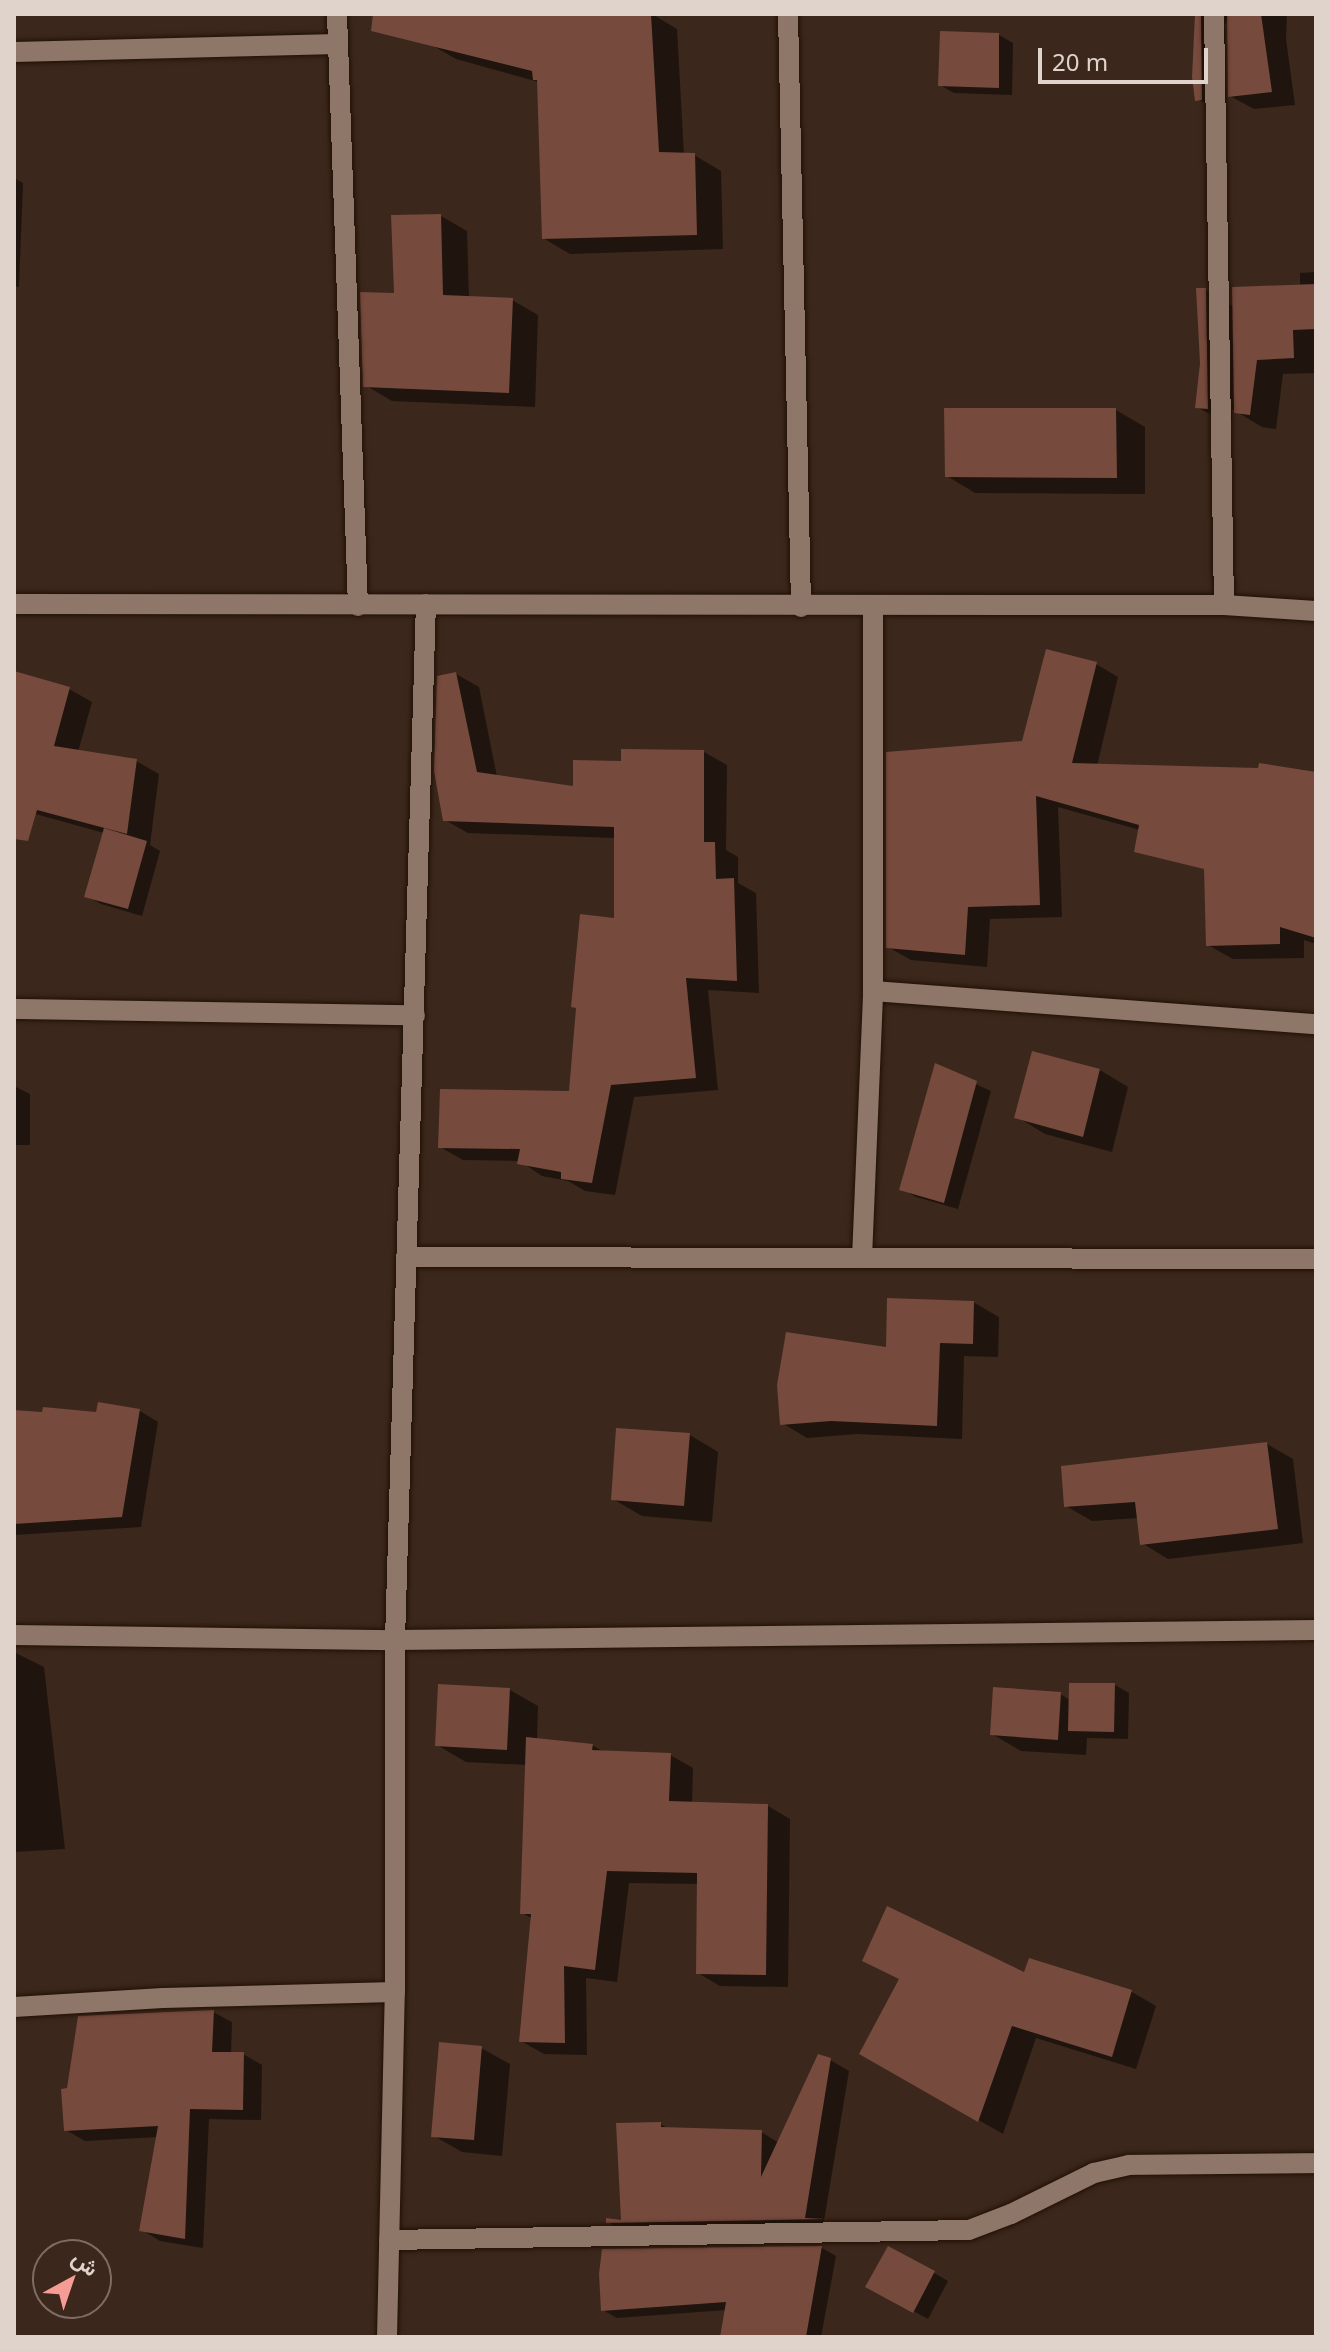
<!DOCTYPE html>
<html>
<head>
<meta charset="utf-8">
<style>
  body { margin:0 }
  #map { position:relative; width:1330px; height:2351px; overflow:hidden; background:#3b271b; font-family:"Noto Sans",Vazirmatn,sans-serif }
  div>[style] { position:absolute }
  .shadow>* { inset:0; background:#0007 }
  .building>* { inset:0; background:#764a3d }
  .roads { filter:drop-shadow(0 0 2px #211005) drop-shadow(0 0 2px #211005) }
  .minor>* { height:20px; margin:-10px; padding:0 10px; transform-origin:10px; border-radius:10px; background:#8e7769 }
  span { translate:-50% -50%; white-space:nowrap; text-align:center; line-height:1.15; -webkit-text-stroke:6px #3b271b; paint-order:stroke }
  .frame { position:absolute; inset:0; border:16px solid #e0d3cb; pointer-events:none }
  .north { position:absolute; left:32px; top:2239px; width:80px; height:80px; box-sizing:border-box; background:#3b271b; border:2px solid #7d6c61; border-radius:50%; rotate:40deg; font-size:22px; font-weight:700; line-height:32px; text-align:center; color:#e0d3cb }
  .north::after { content:''; display:block; margin:auto; width:28px; height:36px; background:#f59c94; clip-path:polygon(50% 0,100% 100%,50% 72%,0 100%) }
  .scale { position:absolute; left:1038px; top:48px; width:170px; height:36px; box-sizing:border-box; border:4px solid #e0d3cb; border-top:0; padding-left:10px; font-size:24px; line-height:28px; white-space:nowrap; color:#e0d3cb; -webkit-text-stroke:6px #3b271b; paint-order:stroke }
</style>
</head>
<body>
<div id="map">
  <div class="shadow">
    <div style="clip-path:polygon(437px 14px,652px 14px,677px 29px,684px 155px,694px 155px,721px 171px,723px 249px,570px 254px,543px 238px,539px 82px,456px 59px,430px 44px)"></div>
    <div style="clip-path:polygon(1197px 14px,1287px 14px,1286px 39px,1295px 105px,1254px 109px,1230px 96px,1228px 17px,1225px 25px,1219px 21px,1225px 29px,1226px 113px,1197px 99px)"></div>
    <div style="clip-path:polygon(999px 35px,1013px 43px,1012px 95px,954px 93px,940px 85px)"></div>
    <div style="clip-path:polygon(14px 178px,23px 183px,19px 287px,14px 286px)"></div>
    <div style="clip-path:polygon(441px 216px,467px 231px,469px 298px,512px 300px,538px 315px,535px 407px,392px 401px,365px 385px)"></div>
    <div style="clip-path:polygon(1316px 272px,1316px 373px,1283px 374px,1276px 429px,1262px 427px,1232px 409px,1232px 422px,1222px 421px,1197px 407px,1205px 290px,1234px 307px,1300px 287px,1300px 273px)"></div>
    <div style="clip-path:polygon(1116px 410px,1145px 427px,1145px 494px,975px 493px,947px 476px)"></div>
    <div style="clip-path:polygon(1096px 664px,1118px 677px,1097px 766px,1316px 774px,1316px 944px,1304px 940px,1304px 958px,1233px 959px,1208px 945px,1205px 843px,1140px 830px,1058px 807px,1062px 917px,990px 919px,987px 967px,911px 960px,888px 947px,1023px 743px)"></div>
    <div style="clip-path:polygon(14px 673px,69px 689px,92px 702px,78px 752px,136px 761px,159px 774px,150px 845px,160px 851px,142px 916px,101px 904px,87px 896px,104px 833px,14px 808px)"></div>
    <div style="clip-path:polygon(456px 674px,479px 687px,497px 777px,575px 789px,623px 763px,704px 752px,727px 765px,726px 850px,738px 857px,738px 883px,756px 893px,759px 993px,708px 990px,718px 1090px,634px 1097px,615px 1195px,585px 1191px,568px 1181px,542px 1176px,520px 1161px,463px 1160px,440px 1147px,571px 1093px,616px 920px,616px 838px,468px 833px,445px 820px)"></div>
    <div style="clip-path:polygon(1033px 1053px,1100px 1070px,1128px 1087px,1112px 1152px,1045px 1134px,1017px 1117px)"></div>
    <div style="clip-path:polygon(936px 1066px,991px 1091px,958px 1209px,916px 1197px,902px 1189px)"></div>
    <div style="clip-path:polygon(14px 1086px,30px 1094px,30px 1145px,14px 1145px)"></div>
    <div style="clip-path:polygon(973px 1302px,999px 1317px,998px 1357px,964px 1356px,962px 1439px,857px 1434px,807px 1438px,782px 1423px,888px 1350px)"></div>
    <div style="clip-path:polygon(140px 1411px,158px 1422px,141px 1527px,14px 1535px,14px 1412px,98px 1414px)"></div>
    <div style="clip-path:polygon(690px 1435px,718px 1452px,712px 1522px,642px 1516px,613px 1499px)"></div>
    <div style="clip-path:polygon(1267px 1444px,1293px 1459px,1303px 1543px,1168px 1559px,1142px 1543px,1139px 1518px,1092px 1521px,1066px 1506px)"></div>
    <div style="clip-path:polygon(14px 1652px,44px 1667px,65px 1849px,14px 1852px)"></div>
    <div style="clip-path:polygon(1115px 1685px,1129px 1693px,1128px 1739px,1087px 1738px,1086px 1755px,1021px 1751px,992px 1734px,1060px 1694px,1070px 1700px)"></div>
    <div style="clip-path:polygon(510px 1690px,538px 1706px,537px 1740px,592px 1745px,604px 1752px,670px 1755px,693px 1768px,692px 1804px,768px 1806px,790px 1819px,788px 1987px,720px 1986px,698px 1973px,699px 1884px,629px 1883px,617px 1982px,586px 1978px,587px 2055px,544px 2054px,521px 2041px,533px 1919px,522px 1913px,527px 1765px,466px 1762px,437px 1745px)"></div>
    <div style="clip-path:polygon(1030px 1960px,1132px 1992px,1156px 2006px,1136px 2069px,1036px 2038px,1003px 2134px,862px 2053px,1025px 1975px)"></div>
    <div style="clip-path:polygon(213px 2012px,232px 2022px,231px 2054px,243px 2054px,262px 2065px,261px 2120px,209px 2119px,203px 2248px,160px 2241px,142px 2230px,158px 2137px,85px 2141px,66px 2130px)"></div>
    <div style="clip-path:polygon(481px 2048px,510px 2064px,502px 2156px,462px 2152px,434px 2136px)"></div>
    <div style="clip-path:polygon(830px 2060px,849px 2071px,824px 2221px,840px 2229px,626px 2233px,608px 2222px,623px 2222px,660px 2124px,670px 2129px,761px 2132px,779px 2143px)"></div>
    <div style="clip-path:polygon(822px 2248px,836px 2256px,821px 2337px,722px 2337px,726px 2310px,617px 2318px,603px 2310px,604px 2251px)"></div>
    <div style="clip-path:polygon(934px 2273px,948px 2281px,928px 2319px,882px 2294px)"></div>
  </div>
  <div class="building">
    <div style="clip-path:polygon(373px 14px,651px 14px,659px 152px,695px 153px,697px 235px,542px 239px,537px 80px,533px 80px,532px 71px,371px 31px)"></div>
    <div style="clip-path:polygon(1195px 14px,1201px 14px,1202px 100px,1195px 101px,1192px 77px)"></div>
    <div style="clip-path:polygon(1227px 14px,1261px 14px,1272px 92px,1228px 97px)"></div>
    <div style="clip-path:polygon(940px 31px,999px 33px,999px 88px,938px 86px)"></div>
    <div style="clip-path:polygon(441px 214px,443px 295px,513px 298px,509px 393px,363px 387px,360px 292px,394px 293px,391px 215px)"></div>
    <div style="clip-path:polygon(1316px 284px,1316px 329px,1293px 330px,1294px 358px,1257px 360px,1250px 415px,1234px 413px,1232px 287px)"></div>
    <div style="clip-path:polygon(1196px 288px,1206px 288px,1208px 409px,1195px 408px,1200px 363px)"></div>
    <div style="clip-path:polygon(944px 408px,1116px 408px,1117px 478px,945px 477px)"></div>
    <div style="clip-path:polygon(1046px 649px,1097px 662px,1072px 763px,1258px 768px,1259px 763px,1316px 772px,1316px 938px,1280px 927px,1280px 944px,1206px 946px,1204px 869px,1134px 852px,1139px 825px,1036px 796px,1040px 905px,968px 907px,965px 955px,886px 948px,886px 752px,1022px 741px)"></div>
    <div style="clip-path:polygon(14px 671px,70px 687px,54px 746px,137px 759px,127px 834px,37px 810px,28px 841px,14px 839px)"></div>
    <div style="clip-path:polygon(456px 672px,477px 772px,573px 786px,573px 760px,621px 761px,621px 749px,704px 750px,704px 842px,715px 842px,716px 879px,734px 878px,737px 981px,686px 978px,696px 1078px,611px 1085px,592px 1183px,561px 1179px,561px 1172px,517px 1164px,520px 1149px,438px 1148px,440px 1089px,569px 1091px,576px 1008px,571px 1007px,580px 914px,614px 918px,614px 827px,443px 821px,434px 771px,437px 676px)"></div>
    <div style="clip-path:polygon(104px 828px,147px 841px,128px 909px,84px 897px)"></div>
    <div style="clip-path:polygon(1032px 1051px,1100px 1069px,1083px 1137px,1014px 1118px)"></div>
    <div style="clip-path:polygon(935px 1063px,977px 1081px,944px 1203px,899px 1190px)"></div>
    <div style="clip-path:polygon(887px 1298px,974px 1301px,973px 1344px,940px 1343px,937px 1426px,831px 1421px,780px 1425px,777px 1385px,786px 1332px,886px 1347px)"></div>
    <div style="clip-path:polygon(98px 1402px,140px 1409px,122px 1517px,14px 1524px,14px 1410px,42px 1412px,43px 1407px,96px 1412px)"></div>
    <div style="clip-path:polygon(616px 1428px,690px 1433px,684px 1506px,611px 1500px)"></div>
    <div style="clip-path:polygon(1267px 1442px,1278px 1529px,1140px 1545px,1135px 1502px,1064px 1507px,1061px 1466px)"></div>
    <div style="clip-path:polygon(1069px 1683px,1115px 1683px,1114px 1732px,1068px 1731px)"></div>
    <div style="clip-path:polygon(438px 1684px,510px 1688px,507px 1750px,435px 1746px)"></div>
    <div style="clip-path:polygon(993px 1687px,1061px 1692px,1058px 1740px,990px 1735px)"></div>
    <div style="clip-path:polygon(526px 1737px,593px 1744px,592px 1750px,671px 1753px,669px 1801px,768px 1804px,766px 1975px,696px 1974px,697px 1873px,607px 1871px,595px 1970px,564px 1966px,565px 2043px,519px 2042px,531px 1914px,520px 1914px)"></div>
    <div style="clip-path:polygon(887px 1906px,1024px 1972px,1029px 1958px,1132px 1990px,1112px 2057px,1012px 2026px,978px 2122px,859px 2054px,899px 1979px,862px 1961px)"></div>
    <div style="clip-path:polygon(214px 2010px,212px 2052px,244px 2052px,243px 2110px,190px 2109px,185px 2239px,139px 2231px,158px 2126px,64px 2131px,61px 2089px,67px 2088px,78px 2016px)"></div>
    <div style="clip-path:polygon(439px 2042px,482px 2046px,474px 2140px,431px 2137px)"></div>
    <div style="clip-path:polygon(818px 2054px,831px 2058px,805px 2218px,827px 2219px,606px 2223px,606px 2218px,621px 2220px,616px 2123px,661px 2122px,661px 2127px,762px 2130px,761px 2177px)"></div>
    <div style="clip-path:polygon(822px 2246px,806px 2337px,720px 2337px,726px 2302px,601px 2311px,599px 2274px,602px 2249px)"></div>
    <div style="clip-path:polygon(888px 2246px,935px 2271px,913px 2313px,865px 2287px)"></div>
  </div>
  <div class="roads">
    <div class="minor">
      <div style="left:337px;top:14px;width:592px;rotate:87.97deg"></div>
      <div style="left:788px;top:14px;width:593px;rotate:88.74deg"></div>
      <div style="left:1214px;top:14px;width:591px;rotate:89.03deg"></div>
      <div style="left:14px;top:52px;width:324px;rotate:-1.4deg"></div>
      <div style="left:14px;top:604px;width:1210px;rotate:0.05deg"></div>
      <div style="left:1224px;top:605px;width:92px;rotate:3.7deg"></div>
      <div style="left:873px;top:991px;width:444px;rotate:4.3deg"></div>
      <div style="left:14px;top:1009px;width:401px;rotate:0.9deg"></div>
      <div style="left:406px;top:1257px;width:910px;rotate:0.13deg"></div>
      <div style="left:862px;top:1258px;width:267px;rotate:-87.6deg"></div>
      <div style="left:873px;top:991px;width:384px;rotate:-90deg"></div>
      <div style="left:14px;top:1635px;width:381px;rotate:0.8deg"></div>
      <div style="left:395px;top:1640px;width:921px;rotate:-0.62deg"></div>
      <div style="left:14px;top:2007px;width:149px;rotate:-3.5deg"></div>
      <div style="left:163px;top:1998px;width:232px;rotate:-1.5deg"></div>
      <div style="left:389px;top:2240px;width:580px;rotate:-0.99deg"></div>
      <div style="left:969px;top:2230px;width:45px;rotate:-20.9deg"></div>
      <div style="left:1011px;top:2214px;width:93px;rotate:-26.3deg"></div>
      <div style="left:1094px;top:2173px;width:36px;rotate:-13deg"></div>
      <div style="left:1129px;top:2165px;width:187px;rotate:-0.6deg"></div>
      <div style="left:387px;top:2337px;width:345px;rotate:-88.7deg"></div>
      <div style="left:395px;top:1992px;width:352px;rotate:-90deg"></div>
      <div style="left:395px;top:1640px;width:1036px;rotate:-88.29deg"></div>
    </div>
  </div>
  <div class="frame"></div>
  <div class="north">ش</div>
  <div class="scale">20 m</div>
</div>
</body>
</html>
